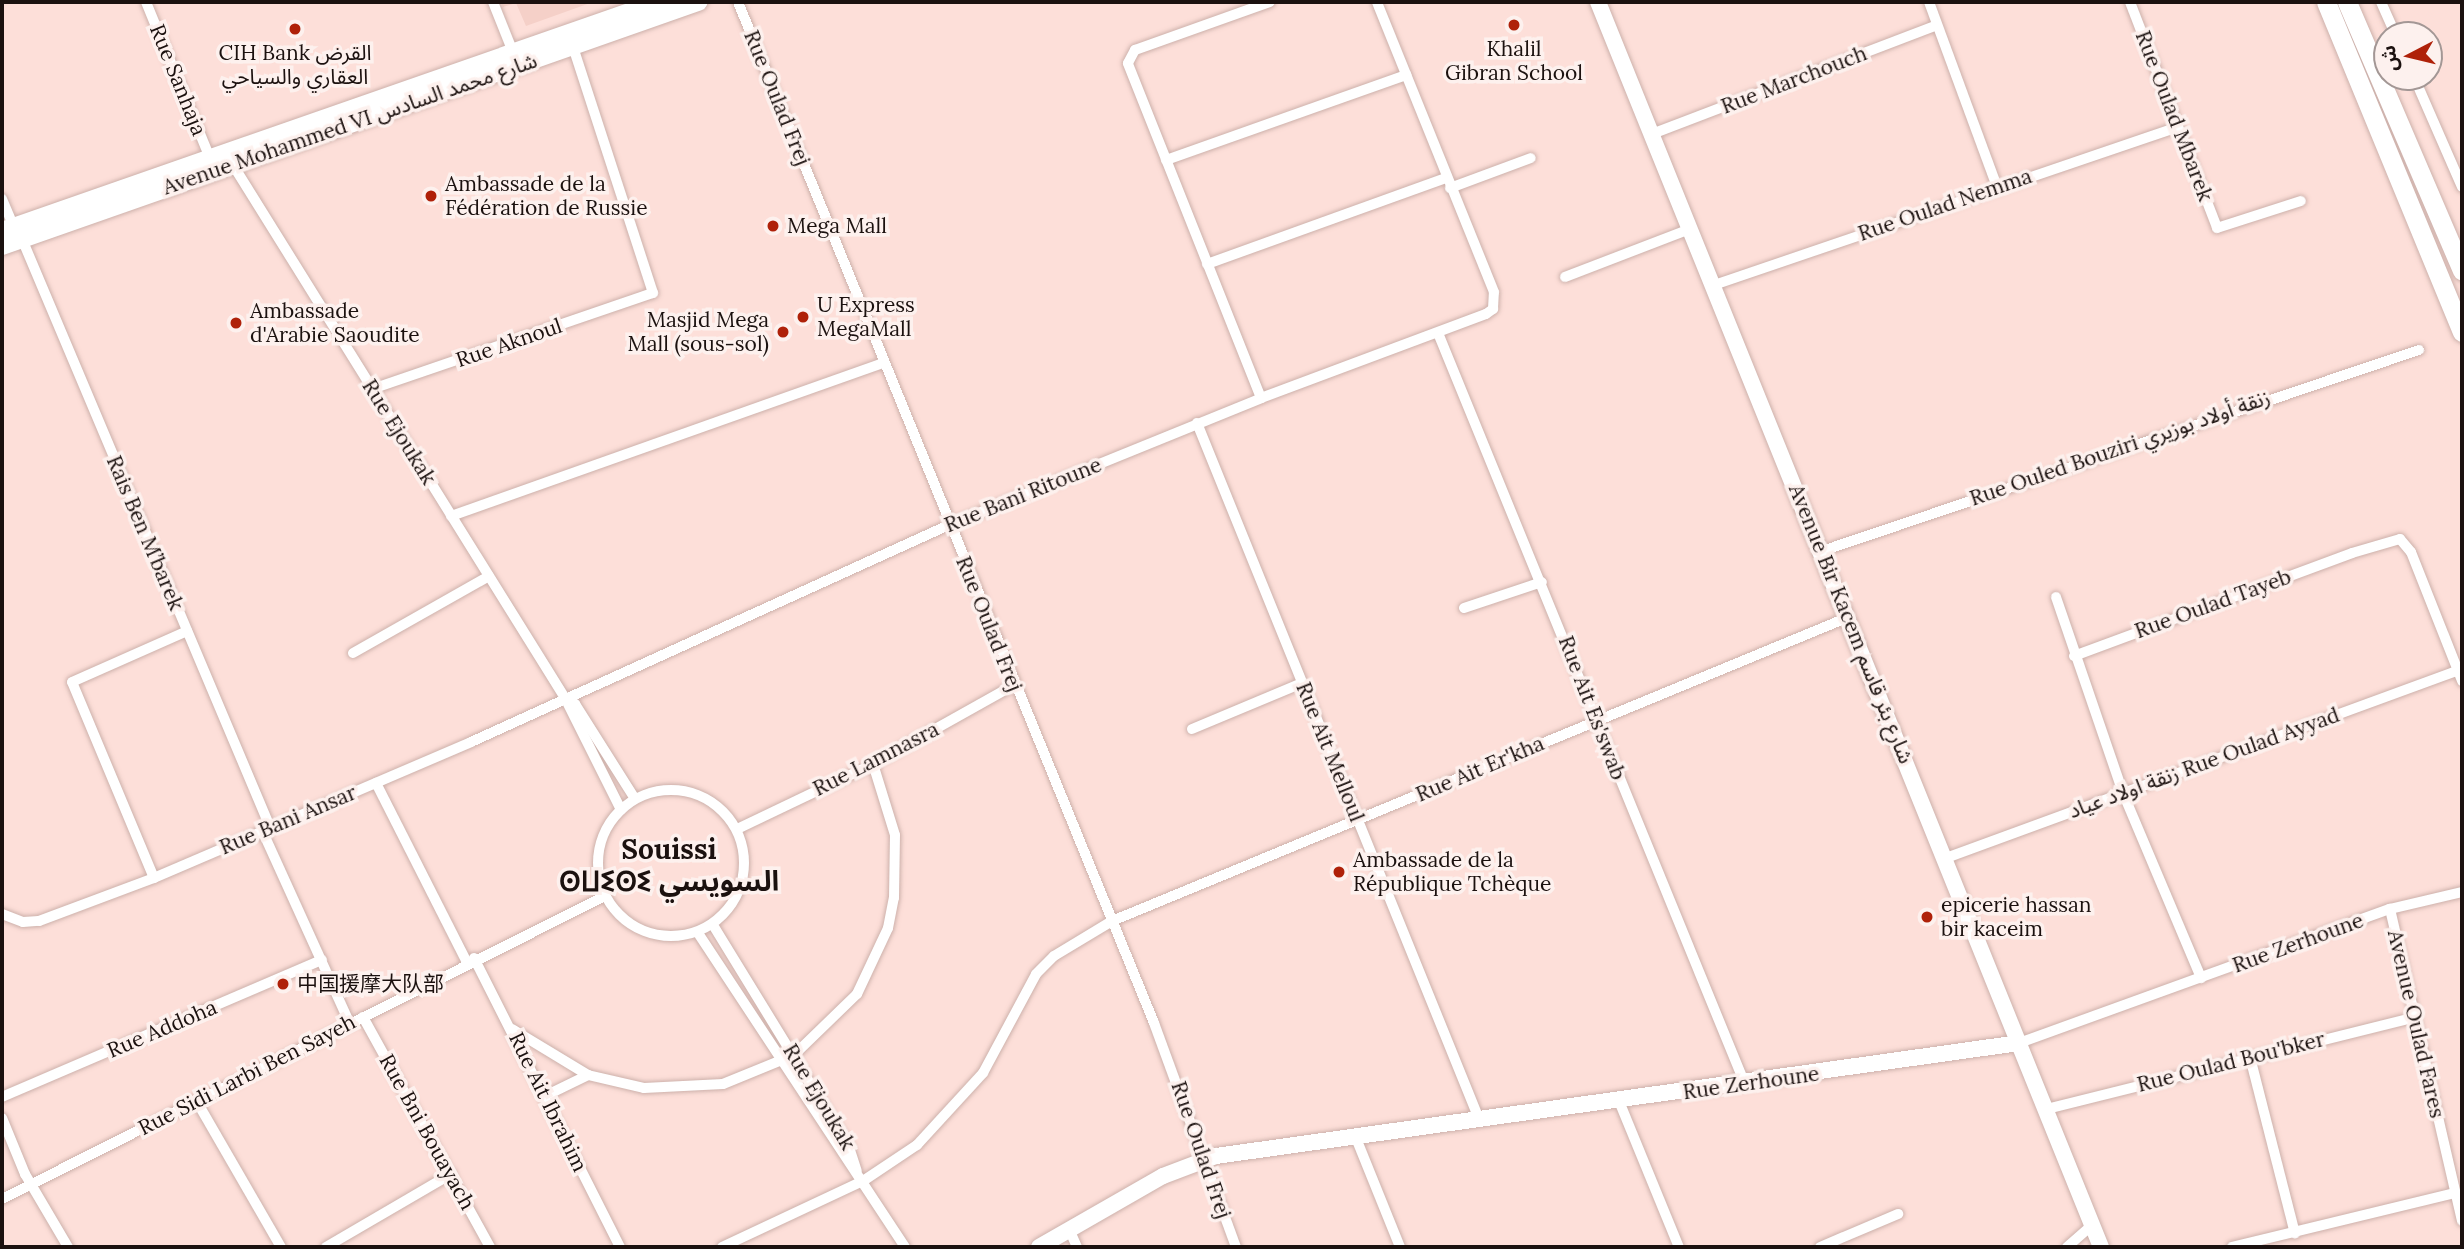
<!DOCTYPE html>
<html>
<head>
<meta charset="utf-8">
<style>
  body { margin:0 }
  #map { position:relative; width:2464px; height:1249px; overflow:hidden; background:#fddfd9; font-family:Lora,"Noto Sans Arabic","Noto Sans SC","Noto Sans Tifinagh",serif }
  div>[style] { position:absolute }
  .built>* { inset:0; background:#f5d0c8 }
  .roads { filter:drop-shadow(0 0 2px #cdb1ab) drop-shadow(0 0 2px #cdb1ab) }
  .street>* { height:10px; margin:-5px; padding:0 5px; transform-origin:5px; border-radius:5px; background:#fff }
  .street>.ring { margin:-5px; padding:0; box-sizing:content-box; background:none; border:10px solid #fff; border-radius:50% }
  .secondary>* { height:16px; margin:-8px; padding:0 8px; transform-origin:8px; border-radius:8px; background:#fff }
  .primary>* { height:18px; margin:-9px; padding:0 9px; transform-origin:9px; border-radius:9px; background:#fff }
  .highway>* { height:19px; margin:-9.5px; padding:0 9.5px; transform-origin:9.5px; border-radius:9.5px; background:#fff }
  .dots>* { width:19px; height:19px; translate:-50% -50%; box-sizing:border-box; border:4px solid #fdf1ee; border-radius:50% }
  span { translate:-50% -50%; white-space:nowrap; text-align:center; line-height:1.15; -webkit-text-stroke:7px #fdf1ee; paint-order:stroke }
  .poi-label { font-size:21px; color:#1b110f }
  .left { translate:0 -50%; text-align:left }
  .right { translate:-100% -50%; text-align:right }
  .street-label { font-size:21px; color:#1b110f }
  .district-label { font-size:28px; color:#1b110f; font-weight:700 }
  .frame { position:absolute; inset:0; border:4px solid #1b110f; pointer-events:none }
  .north { position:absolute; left:2373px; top:21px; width:70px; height:70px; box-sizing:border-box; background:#fdf1ee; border:2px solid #a39795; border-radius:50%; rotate:263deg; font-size:19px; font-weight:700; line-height:28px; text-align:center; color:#1b110f }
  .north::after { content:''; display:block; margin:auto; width:24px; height:32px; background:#af2109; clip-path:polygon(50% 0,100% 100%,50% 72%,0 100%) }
</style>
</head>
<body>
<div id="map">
  <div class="built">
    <div style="clip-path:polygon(501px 2px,593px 2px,526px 26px,516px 3px,503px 7px)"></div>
  </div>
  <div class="roads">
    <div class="street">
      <div style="left:146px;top:2px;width:169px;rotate:67.7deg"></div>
      <div style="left:493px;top:2px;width:54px;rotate:68.2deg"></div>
      <div style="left:738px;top:2px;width:1102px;rotate:67.83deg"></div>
      <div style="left:1154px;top:1023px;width:239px;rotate:69.9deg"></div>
      <div style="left:1929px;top:2px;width:197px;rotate:69.8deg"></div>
      <div style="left:2130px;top:2px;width:242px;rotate:68.9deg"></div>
      <div style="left:2217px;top:228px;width:88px;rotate:-17.8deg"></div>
      <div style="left:2381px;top:2px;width:36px;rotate:66deg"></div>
      <div style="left:2414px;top:77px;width:120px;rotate:66.4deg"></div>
      <div style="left:1652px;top:134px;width:305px;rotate:-20.9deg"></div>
      <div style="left:1166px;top:160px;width:255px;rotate:-19.5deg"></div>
      <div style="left:233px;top:165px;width:628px;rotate:58.08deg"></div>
      <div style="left:565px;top:698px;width:125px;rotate:63.4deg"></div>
      <div style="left:1450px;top:188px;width:86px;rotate:-20.3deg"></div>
      <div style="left:2px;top:199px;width:30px;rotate:67deg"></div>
      <div style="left:22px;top:239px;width:638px;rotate:67.13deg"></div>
      <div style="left:1207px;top:264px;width:254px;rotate:-19.8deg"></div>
      <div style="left:1565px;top:277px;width:134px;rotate:-21deg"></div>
      <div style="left:1714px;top:285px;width:489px;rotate:-18.8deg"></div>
      <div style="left:1438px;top:333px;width:811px;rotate:67.77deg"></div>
      <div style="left:372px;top:389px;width:297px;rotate:-18.9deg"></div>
      <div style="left:653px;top:293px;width:259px;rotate:-108deg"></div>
      <div style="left:1261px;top:398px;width:360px;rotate:-111.7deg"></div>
      <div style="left:1128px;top:63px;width:15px;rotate:-62deg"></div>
      <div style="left:1135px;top:50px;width:143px;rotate:-19.6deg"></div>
      <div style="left:1197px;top:423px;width:751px;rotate:67.94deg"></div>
      <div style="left:451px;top:516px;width:459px;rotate:-19.5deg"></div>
      <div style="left:1822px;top:551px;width:630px;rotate:-18.61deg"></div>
      <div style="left:2056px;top:597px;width:207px;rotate:71.1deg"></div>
      <div style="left:2123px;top:793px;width:201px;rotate:67.1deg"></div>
      <div style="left:1464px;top:608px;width:82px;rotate:-18.4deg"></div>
      <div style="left:353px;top:653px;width:156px;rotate:-29.5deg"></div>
      <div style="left:2074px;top:656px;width:296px;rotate:-20.3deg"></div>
      <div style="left:2352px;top:553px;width:50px;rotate:-16.3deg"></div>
      <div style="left:2400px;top:539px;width:17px;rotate:50deg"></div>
      <div style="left:2411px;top:552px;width:139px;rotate:68.4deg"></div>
      <div style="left:565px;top:698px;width:12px;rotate:31deg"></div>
      <div style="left:575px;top:704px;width:112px;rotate:57.7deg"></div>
      <div style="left:1192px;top:729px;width:119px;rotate:-22.7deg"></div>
      <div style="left:376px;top:783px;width:201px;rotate:63.1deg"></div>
      <div class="ring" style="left:598px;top:790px;width:136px;height:136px"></div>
      <div style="left:737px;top:829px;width:151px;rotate:-25.5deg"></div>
      <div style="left:873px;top:764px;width:162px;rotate:-29.3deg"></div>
      <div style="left:262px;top:830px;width:213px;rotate:65.6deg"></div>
      <div style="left:1946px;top:858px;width:550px;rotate:-20.12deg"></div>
      <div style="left:154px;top:878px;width:212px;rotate:-112.7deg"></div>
      <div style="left:72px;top:682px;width:126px;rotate:-23.9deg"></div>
      <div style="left:2390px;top:909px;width:320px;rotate:77deg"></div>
      <div style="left:2px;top:914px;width:22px;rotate:21deg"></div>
      <div style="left:23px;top:922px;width:16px;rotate:-4deg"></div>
      <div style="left:39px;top:921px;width:123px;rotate:-20.5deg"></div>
      <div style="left:154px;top:878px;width:345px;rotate:-23.2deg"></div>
      <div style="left:471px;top:742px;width:525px;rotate:-24.42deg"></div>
      <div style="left:949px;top:525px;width:337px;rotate:-22.1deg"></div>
      <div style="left:1261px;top:398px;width:240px;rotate:-20.5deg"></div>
      <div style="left:1486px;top:314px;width:9px;rotate:-36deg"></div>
      <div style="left:1493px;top:309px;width:17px;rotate:-87deg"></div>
      <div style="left:1494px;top:292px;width:313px;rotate:-112deg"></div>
      <div style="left:713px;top:925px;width:260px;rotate:58.5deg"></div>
      <div style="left:849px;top:1147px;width:25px;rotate:72deg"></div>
      <div style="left:698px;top:933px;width:376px;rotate:56.6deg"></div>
      <div style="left:474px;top:958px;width:324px;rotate:63.2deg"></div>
      <div style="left:363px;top:1017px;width:263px;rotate:61.1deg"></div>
      <div style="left:512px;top:1029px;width:89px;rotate:31.2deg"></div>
      <div style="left:588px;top:1075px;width:57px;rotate:13.1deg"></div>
      <div style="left:644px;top:1088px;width:79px;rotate:-2.9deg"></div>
      <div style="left:723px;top:1084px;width:77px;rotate:-22.2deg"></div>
      <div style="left:794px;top:1055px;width:88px;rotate:-44.1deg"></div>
      <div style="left:857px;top:994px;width:73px;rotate:-64.8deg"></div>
      <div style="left:888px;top:928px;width:31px;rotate:-79deg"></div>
      <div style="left:894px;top:898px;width:63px;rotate:-89.1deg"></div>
      <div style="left:895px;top:835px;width:74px;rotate:-107.2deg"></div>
      <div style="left:2019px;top:1043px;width:394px;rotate:-19.9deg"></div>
      <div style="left:2390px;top:909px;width:74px;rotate:-13.3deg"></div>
      <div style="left:2250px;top:1057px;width:182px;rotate:75.7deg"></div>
      <div style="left:545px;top:1096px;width:48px;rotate:-26deg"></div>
      <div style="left:2px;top:1097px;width:348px;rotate:-23.2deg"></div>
      <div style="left:196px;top:1100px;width:170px;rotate:60deg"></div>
      <div style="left:1619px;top:1101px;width:158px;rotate:67.7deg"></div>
      <div style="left:2047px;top:1109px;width:379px;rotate:-14deg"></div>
      <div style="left:2px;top:1118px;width:61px;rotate:67.7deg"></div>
      <div style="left:25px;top:1174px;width:85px;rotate:59.5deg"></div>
      <div style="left:1356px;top:1138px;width:118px;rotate:68deg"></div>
      <div style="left:2px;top:1199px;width:675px;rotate:-26.68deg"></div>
      <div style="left:1069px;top:1229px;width:20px;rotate:66deg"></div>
      <div style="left:326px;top:1247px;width:145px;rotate:-30.3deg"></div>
      <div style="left:722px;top:1247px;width:156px;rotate:-25.1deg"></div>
      <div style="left:863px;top:1181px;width:65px;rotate:-33.7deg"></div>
      <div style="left:917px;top:1145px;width:98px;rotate:-47.5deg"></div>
      <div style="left:983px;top:1073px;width:112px;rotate:-61.8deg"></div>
      <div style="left:1036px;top:974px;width:25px;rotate:-45deg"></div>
      <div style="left:1054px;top:956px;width:68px;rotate:-31.1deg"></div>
      <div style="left:1112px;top:921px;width:797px;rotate:-22.42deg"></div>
      <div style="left:1820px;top:1247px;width:85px;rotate:-22.9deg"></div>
      <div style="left:2067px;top:1247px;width:33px;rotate:-41deg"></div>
      <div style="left:2232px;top:1247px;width:229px;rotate:-13.6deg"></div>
    </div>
    <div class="secondary">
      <div style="left:1598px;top:2px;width:1343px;rotate:68deg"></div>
      <div style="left:1039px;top:1247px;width:143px;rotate:-29.8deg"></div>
      <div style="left:1163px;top:1176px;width:57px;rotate:-20.7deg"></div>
      <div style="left:1216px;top:1156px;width:811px;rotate:-8.01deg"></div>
    </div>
    <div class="primary">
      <div style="left:2px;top:231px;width:695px;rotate:-19.24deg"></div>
      <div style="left:2px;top:246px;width:738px;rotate:-19.32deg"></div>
    </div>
    <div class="highway">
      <div style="left:2326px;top:2px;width:357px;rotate:67.6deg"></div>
      <div style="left:2347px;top:2px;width:292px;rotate:66.8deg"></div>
    </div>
  </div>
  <div class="dots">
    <div style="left:1514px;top:25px;background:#af2109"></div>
    <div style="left:295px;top:29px;background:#af2109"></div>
    <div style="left:431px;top:196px;background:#af2109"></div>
    <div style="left:773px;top:226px;background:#af2109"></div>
    <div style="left:803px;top:317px;background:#af2109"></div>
    <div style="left:236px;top:323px;background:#af2109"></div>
    <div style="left:783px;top:332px;background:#af2109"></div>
    <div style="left:1339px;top:872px;background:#af2109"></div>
    <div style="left:1927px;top:917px;background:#af2109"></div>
    <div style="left:283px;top:984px;background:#af2109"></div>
  </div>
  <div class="poi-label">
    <span style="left:1514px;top:61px">Khalil<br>Gibran School</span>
    <span style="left:295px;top:65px">CIH Bank القرض<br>العقاري والسياحي</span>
    <span class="left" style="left:445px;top:196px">Ambassade de la<br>Fédération de Russie</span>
    <span class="left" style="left:787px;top:226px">Mega Mall</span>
    <span class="left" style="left:817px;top:317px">U Express<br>MegaMall</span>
    <span class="left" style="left:250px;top:323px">Ambassade<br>d'Arabie Saoudite</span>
    <span class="right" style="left:769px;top:332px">Masjid Mega<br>Mall (sous-sol)</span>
    <span class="left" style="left:1353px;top:872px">Ambassade de la<br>République Tchèque</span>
    <span class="left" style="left:1941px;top:917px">epicerie hassan<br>bir kaceim</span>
    <span class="left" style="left:297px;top:984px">中国援摩大队部</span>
  </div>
  <div class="street-label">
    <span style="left:178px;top:80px;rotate:68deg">Rue Sanhaja</span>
    <span style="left:1794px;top:80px;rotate:-21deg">Rue Marchouch</span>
    <span style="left:777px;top:98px;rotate:68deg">Rue Oulad Frej</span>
    <span style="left:2174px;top:116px;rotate:69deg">Rue Oulad Mbarek</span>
    <span style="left:350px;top:124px;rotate:-19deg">Avenue Mohammed VI شارع محمد السادس</span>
    <span style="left:1945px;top:205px;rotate:-19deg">Rue Oulad Nemma</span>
    <span style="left:509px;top:343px;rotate:-19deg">Rue Aknoul</span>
    <span style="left:399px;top:432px;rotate:58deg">Rue Ejoukak</span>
    <span style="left:2120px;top:448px;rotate:-19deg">Rue Ouled Bouziri زنقة أولاد بوزيري</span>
    <span style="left:1023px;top:495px;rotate:-22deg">Rue Bani Ritoune</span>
    <span style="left:145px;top:533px;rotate:67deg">Rais Ben M’barek</span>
    <span style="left:2213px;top:604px;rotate:-20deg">Rue Oulad Tayeb</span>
    <span style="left:989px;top:624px;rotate:68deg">Rue Oulad Frej</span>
    <span style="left:1851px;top:624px;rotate:68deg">Avenue Bir Kacem شارع بئر قاسم</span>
    <span style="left:1592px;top:708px;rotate:69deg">Rue Ait Es'swab</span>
    <span style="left:1330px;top:752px;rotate:68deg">Rue Ait Melloul</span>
    <span style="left:876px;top:759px;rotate:-27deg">Rue Lamnasra</span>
    <span style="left:2204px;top:763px;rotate:-20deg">زنقة اولاد عياد Rue Oulad Ayyad</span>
    <span style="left:1480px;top:769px;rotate:-23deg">Rue Ait Er'kha</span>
    <span style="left:288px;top:820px;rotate:-23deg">Rue Bani Ansar</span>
    <span style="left:2298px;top:943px;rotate:-20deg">Rue Zerhoune</span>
    <span style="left:2416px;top:1024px;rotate:77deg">Avenue Oulad Fares</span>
    <span style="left:162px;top:1029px;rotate:-23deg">Rue Addoha</span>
    <span style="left:2231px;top:1062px;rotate:-14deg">Rue Oulad Bou'bker</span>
    <span style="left:247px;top:1075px;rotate:-27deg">Rue Sidi Larbi Ben Sayeh</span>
    <span style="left:1751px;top:1083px;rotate:-8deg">Rue Zerhoune</span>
    <span style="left:819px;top:1097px;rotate:59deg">Rue Ejoukak</span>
    <span style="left:548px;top:1102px;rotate:64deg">Rue Ait Ibrahim</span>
    <span style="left:427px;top:1132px;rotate:61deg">Rue Bni Bouayach</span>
    <span style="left:1201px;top:1150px;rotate:71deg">Rue Oulad Frej</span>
  </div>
  <div class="district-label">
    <span style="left:669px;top:865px">Souissi<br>ⵙⵡⵉⵙⵉ السويسي</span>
  </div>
  <div class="frame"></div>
  <div class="north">ش</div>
</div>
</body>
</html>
